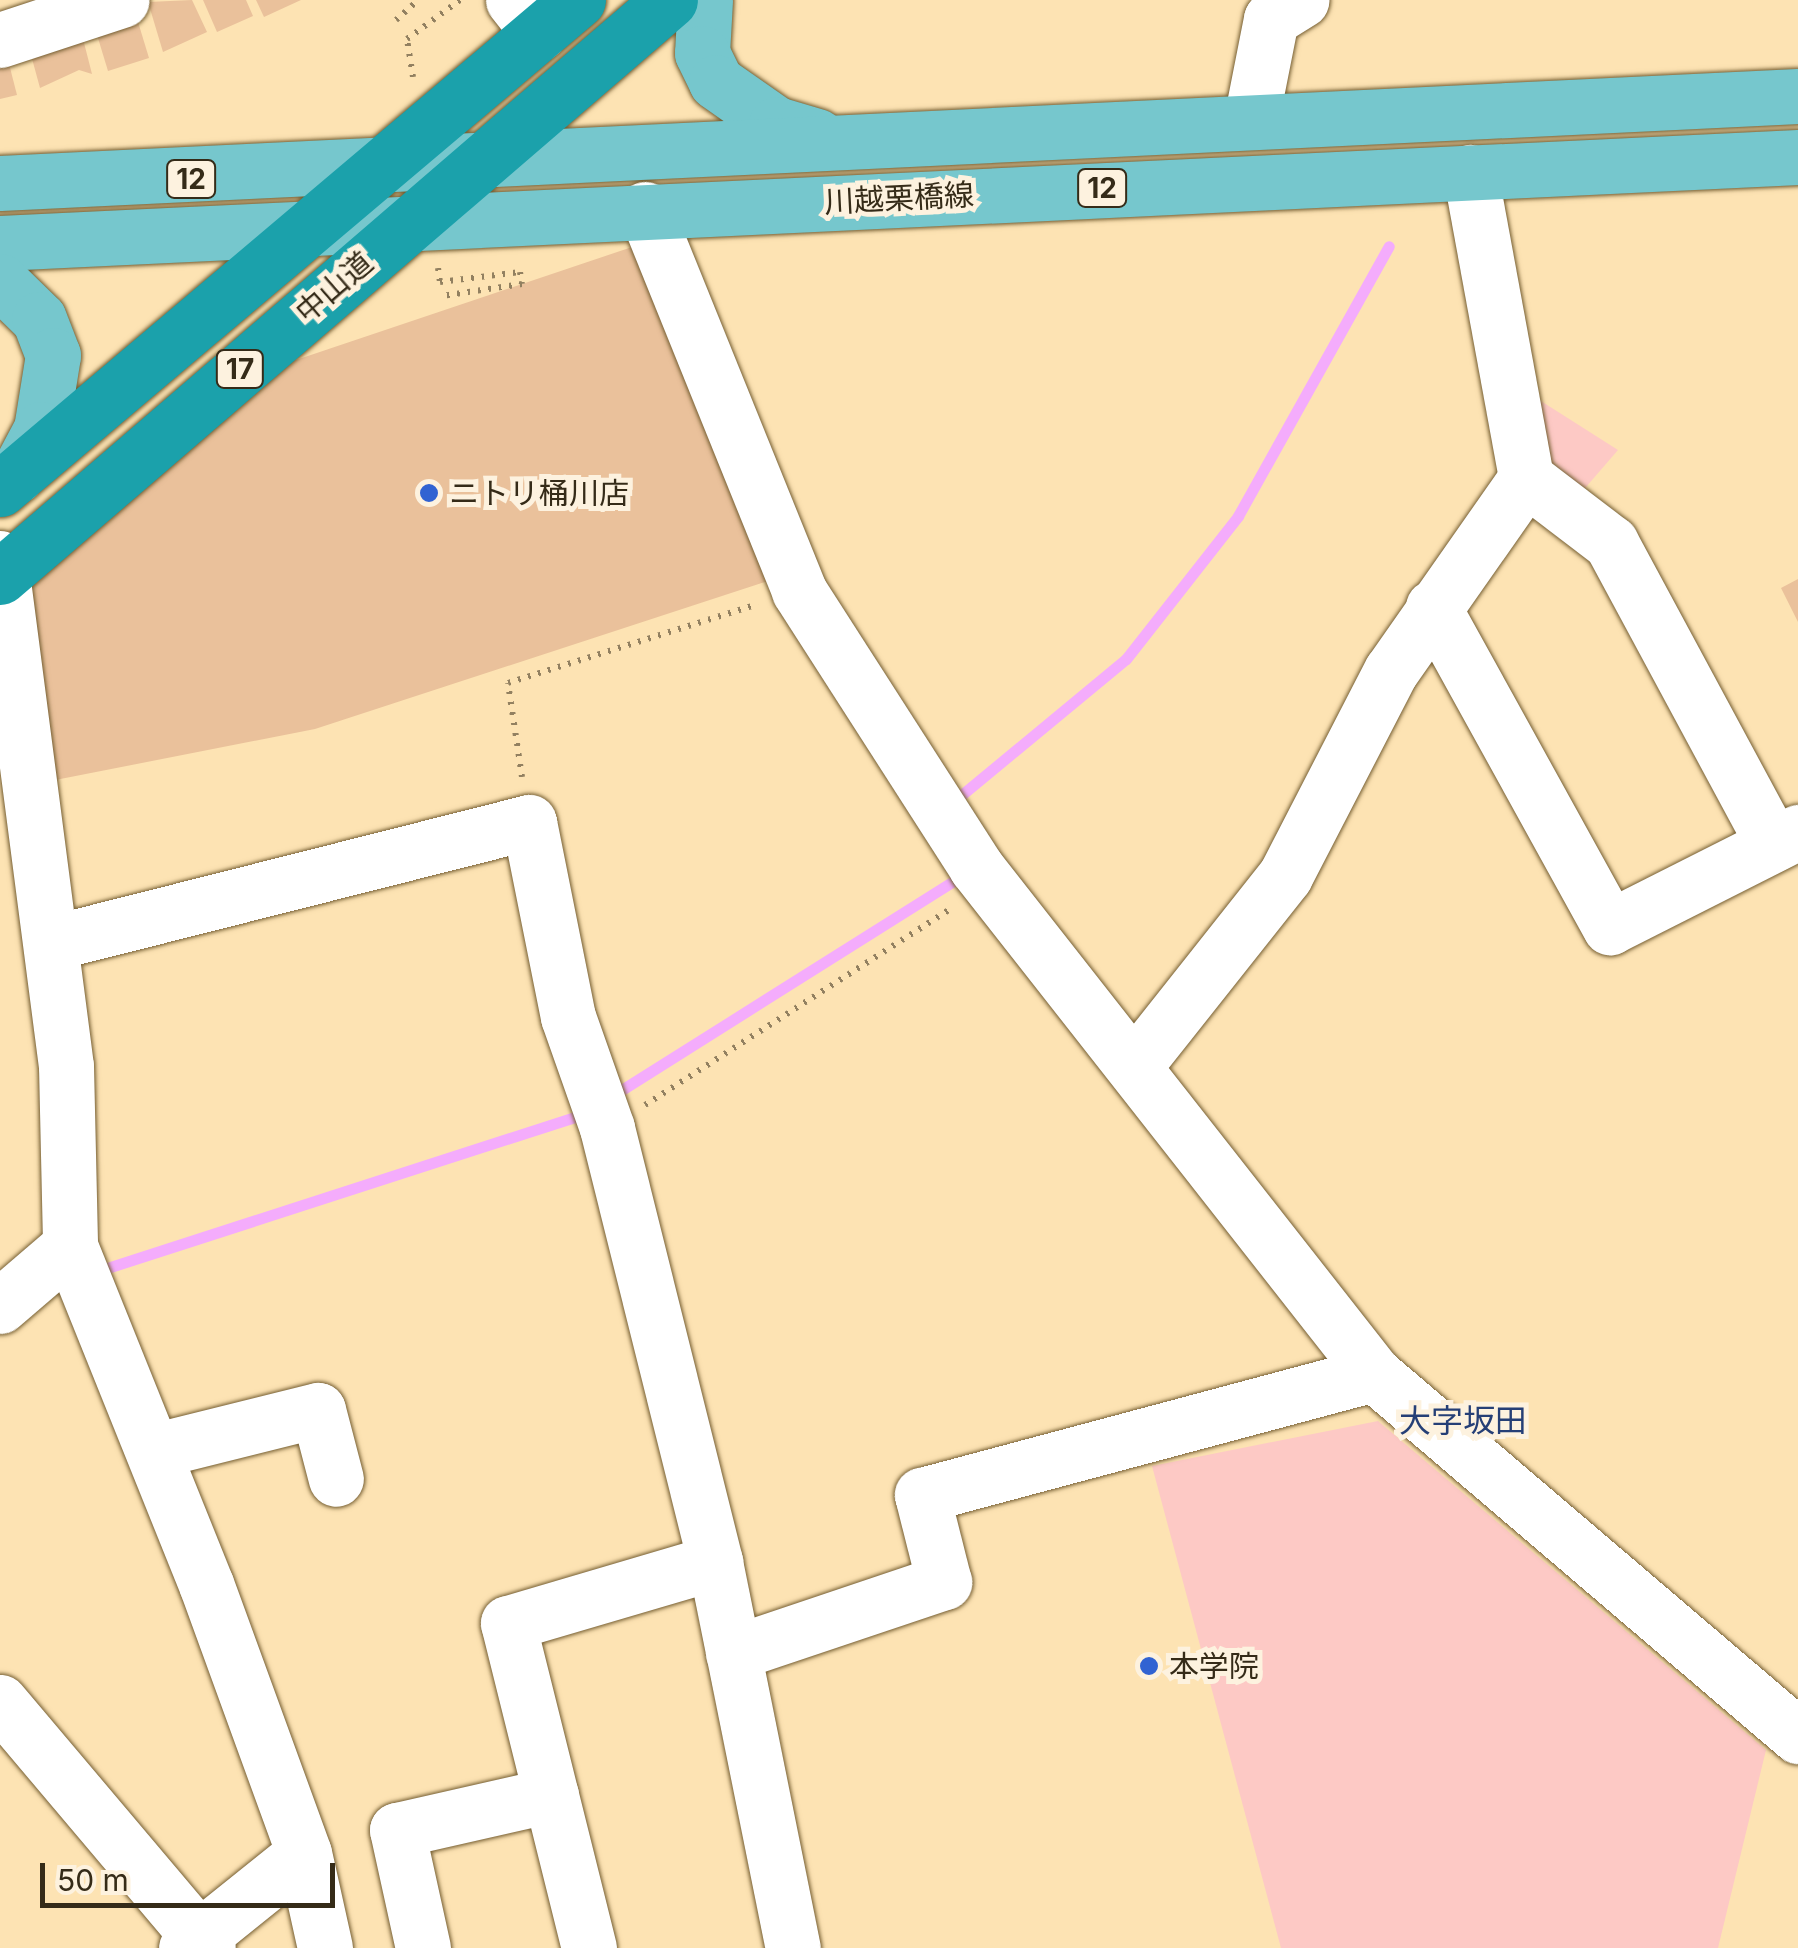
<!DOCTYPE html>
<html>
<head>
<meta charset="utf-8">
<style>
  body { margin:0 }
  #map { position:relative; width:1798px; height:1948px; overflow:hidden; background:#fde3b3; font-family:Inter,"Noto Sans JP",sans-serif }
  div>[style] { position:absolute }
  .green>* { inset:0; background:#fdc9c5 }
  .stream>* { height:11px; margin:-5.5px; padding:0 5.5px; transform-origin:5.5px; border-radius:5.5px; background:#f4acfc }
  .building>* { inset:0; background:#eac19b }
  .path>* { height:6px; margin-top:-3px; transform-origin:0; background:repeating-linear-gradient(90deg,#928060 0 2.5px,transparent 0 10.5px) }
  .roads { filter:drop-shadow(0 0 2px #755e32) drop-shadow(0 0 2px #755e32) }
  .minor>* { height:55px; margin:-27.5px; padding:0 27.5px; transform-origin:27.5px; border-radius:27.5px; background:#fff }
  .major>* { height:55px; margin:-27.5px; padding:0 27.5px; transform-origin:27.5px; border-radius:27.5px; background:#76c7cd }
  .highway>* { height:55px; margin:-27.5px; padding:0 27.5px; transform-origin:27.5px; border-radius:27.5px; background:#1ba1ab }
  .dots>* { width:28px; height:28px; translate:-50% -50%; box-sizing:border-box; border:5px solid #fdf2df; border-radius:50% }
  span { translate:-50% -50%; white-space:nowrap; text-align:center; line-height:1.15; -webkit-text-stroke:10px #fdf2df; paint-order:stroke }
  .shield-label span { padding:2px 8px; background:#fdf2df; border:2px solid; border-radius:8px; -webkit-text-stroke-width:0 }
  .shield-label { font-size:28px; color:#352b18; font-weight:700 }
  .street-label { font-size:30px; color:#352b18 }
  .poi-label { font-size:30px; color:#352b18 }
  .left { translate:0 -50%; text-align:left }
  .neighbourhood-label { font-size:32px; color:#253f76 }
  .scale { position:absolute; left:40px; top:1863px; width:295px; height:45px; box-sizing:border-box; border:5px solid #352b18; border-top:0; padding-left:12px; font-size:30px; line-height:35px; white-space:nowrap; color:#352b18; -webkit-text-stroke:8px #fdf2df; paint-order:stroke }
</style>
</head>
<body>
<div id="map">
  <div class="green">
    <div style="clip-path:polygon(1508px 380px,1618px 450px,1567px 509px)"></div>
    <div style="clip-path:polygon(1378px 1421px,1766px 1750px,1718px 1948px,1281px 1948px,1152px 1466px)"></div>
  </div>
  <div class="stream">
    <div style="left:953px;top:802px;width:224px;rotate:-39.6deg"></div>
    <div style="left:1126px;top:659px;width:182px;rotate:-51.9deg"></div>
    <div style="left:1238px;top:516px;width:309px;rotate:-60.8deg"></div>
    <div style="left:612px;top:1096px;width:417px;rotate:-32.2deg"></div>
    <div style="left:98px;top:1271px;width:511px;rotate:-17.9deg"></div>
  </div>
  <div class="building">
    <div style="clip-path:polygon(192px 0,207px 32px,163px 52px,148px 2px)"></div>
    <div style="clip-path:polygon(203px 0,246px 0,253px 16px,217px 32px)"></div>
    <div style="clip-path:polygon(256px 0,301px 0,264px 17px)"></div>
    <div style="clip-path:polygon(135px 12px,149px 58px,108px 71px,94px 25px)"></div>
    <div style="clip-path:polygon(81px 31px,92px 74px,79px 70px,40px 88px,28px 44px)"></div>
    <div style="clip-path:polygon(7px 56px,17px 95px,0 99px,0 57px)"></div>
    <div style="clip-path:polygon(638px 245px,768px 581px,315px 729px,45px 782px,20px 581px,293px 361px)"></div>
    <div style="clip-path:polygon(1798px 579px,1798px 622px,1781px 588px)"></div>
  </div>
  <div class="path">
    <div style="left:396px;top:20px;width:30px;rotate:-42deg"></div>
    <div style="left:413px;top:77px;width:38px;rotate:-99deg"></div>
    <div style="left:407px;top:39px;width:66px;rotate:-36.3deg"></div>
    <div style="left:438px;top:268px;width:14px;rotate:82deg"></div>
    <div style="left:440px;top:282px;width:81px;rotate:-7.1deg"></div>
    <div style="left:520px;top:272px;width:12px;rotate:81deg"></div>
    <div style="left:522px;top:284px;width:81px;rotate:171.5deg"></div>
    <div style="left:522px;top:777px;width:95px;rotate:-98.5deg"></div>
    <div style="left:508px;top:683px;width:262px;rotate:-17.5deg"></div>
    <div style="left:645px;top:1105px;width:363px;rotate:-32.7deg"></div>
  </div>
  <div class="roads">
    <div class="minor">
      <div style="left:513px;top:0;width:42px;rotate:51.8deg"></div>
      <div style="left:0;top:40px;width:128px;rotate:-18.2deg"></div>
      <div style="left:1251px;top:120px;width:103px;rotate:-78.8deg"></div>
      <div style="left:1271px;top:19px;width:36px;rotate:-32deg"></div>
      <div style="left:1470px;top:172px;width:311px;rotate:79.6deg"></div>
      <div style="left:1526px;top:478px;width:107px;rotate:37.4deg"></div>
      <div style="left:1611px;top:543px;width:342px;rotate:61.7deg"></div>
      <div style="left:645px;top:209px;width:412px;rotate:68deg"></div>
      <div style="left:799px;top:591px;width:328px;rotate:57.3deg"></div>
      <div style="left:976px;top:867px;width:645px;rotate:51.87deg"></div>
      <div style="left:1374px;top:1374px;width:558px;rotate:40.49deg"></div>
      <div style="left:0;top:558px;width:512px;rotate:82.6deg"></div>
      <div style="left:66px;top:1066px;width:180px;rotate:88.7deg"></div>
      <div style="left:70px;top:1246px;width:364px;rotate:68.1deg"></div>
      <div style="left:206px;top:1584px;width:286px;rotate:70deg"></div>
      <div style="left:304px;top:1853px;width:97px;rotate:77.5deg"></div>
      <div style="left:1433px;top:607px;width:366px;rotate:61.1deg"></div>
      <div style="left:1610px;top:927px;width:211px;rotate:-26.8deg"></div>
      <div style="left:51px;top:943px;width:493px;rotate:-14.2deg"></div>
      <div style="left:529px;top:822px;width:199px;rotate:78.7deg"></div>
      <div style="left:568px;top:1017px;width:118px;rotate:70.6deg"></div>
      <div style="left:607px;top:1128px;width:447px;rotate:76deg"></div>
      <div style="left:715px;top:1562px;width:394px;rotate:78.6deg"></div>
      <div style="left:1136px;top:1064px;width:240px;rotate:-51.6deg"></div>
      <div style="left:1285px;top:876px;width:231px;rotate:-62.7deg"></div>
      <div style="left:1391px;top:671px;width:236px;rotate:-55deg"></div>
      <div style="left:0;top:1306px;width:92px;rotate:-40.6deg"></div>
      <div style="left:153px;top:1451px;width:170px;rotate:-14deg"></div>
      <div style="left:318px;top:1410px;width:71px;rotate:75.4deg"></div>
      <div style="left:733px;top:1653px;width:223px;rotate:-18.6deg"></div>
      <div style="left:944px;top:1582px;width:90px;rotate:-104.2deg"></div>
      <div style="left:922px;top:1495px;width:468px;rotate:-15deg"></div>
      <div style="left:0;top:1702px;width:322px;rotate:49.8deg"></div>
      <div style="left:186px;top:1948px;width:151px;rotate:-38.8deg"></div>
      <div style="left:423px;top:1948px;width:121px;rotate:-102.4deg"></div>
      <div style="left:397px;top:1830px;width:158px;rotate:-12.8deg"></div>
      <div style="left:589px;top:1948px;width:335px;rotate:-104deg"></div>
      <div style="left:508px;top:1623px;width:216px;rotate:-16.4deg"></div>
    </div>
    <div class="major">
      <div style="left:705px;top:0;width:53px;rotate:93.2deg"></div>
      <div style="left:702px;top:53px;width:32px;rotate:64deg"></div>
      <div style="left:716px;top:82px;width:73px;rotate:35deg"></div>
      <div style="left:776px;top:124px;width:43px;rotate:16.3deg"></div>
      <div style="left:0;top:183px;width:1800px;rotate:-2.77deg"></div>
      <div style="left:0;top:243px;width:1800px;rotate:-2.74deg"></div>
      <div style="left:0;top:281px;width:54px;rotate:44.3deg"></div>
      <div style="left:39px;top:319px;width:39px;rotate:69deg"></div>
      <div style="left:53px;top:355px;width:75px;rotate:99.2deg"></div>
      <div style="left:41px;top:429px;width:53px;rotate:118deg"></div>
    </div>
    <div class="highway">
      <div style="left:0;top:489px;width:757px;rotate:-40.23deg"></div>
      <div style="left:0;top:577px;width:884px;rotate:-40.73deg"></div>
    </div>
  </div>
  <div class="dots">
    <div style="left:429px;top:493px;background:#3163d2"></div>
    <div style="left:1149px;top:1666px;background:#3163d2"></div>
  </div>
  <div class="shield-label">
    <span style="left:191px;top:179px">12</span>
    <span style="left:1102px;top:188px">12</span>
    <span style="left:240px;top:369px">17</span>
  </div>
  <div class="street-label">
    <span style="left:899px;top:198px;rotate:-3deg">川越栗橋線</span>
    <span style="left:334px;top:287px;rotate:-41deg">中山道</span>
  </div>
  <div class="poi-label">
    <span class="left" style="left:449px;top:493px">ニトリ桶川店</span>
    <span class="left" style="left:1169px;top:1666px">本学院</span>
  </div>
  <div class="neighbourhood-label">
    <span style="left:1463px;top:1421px">大字坂田</span>
  </div>
  <div class="scale">50 m</div>
</div>
</body>
</html>
